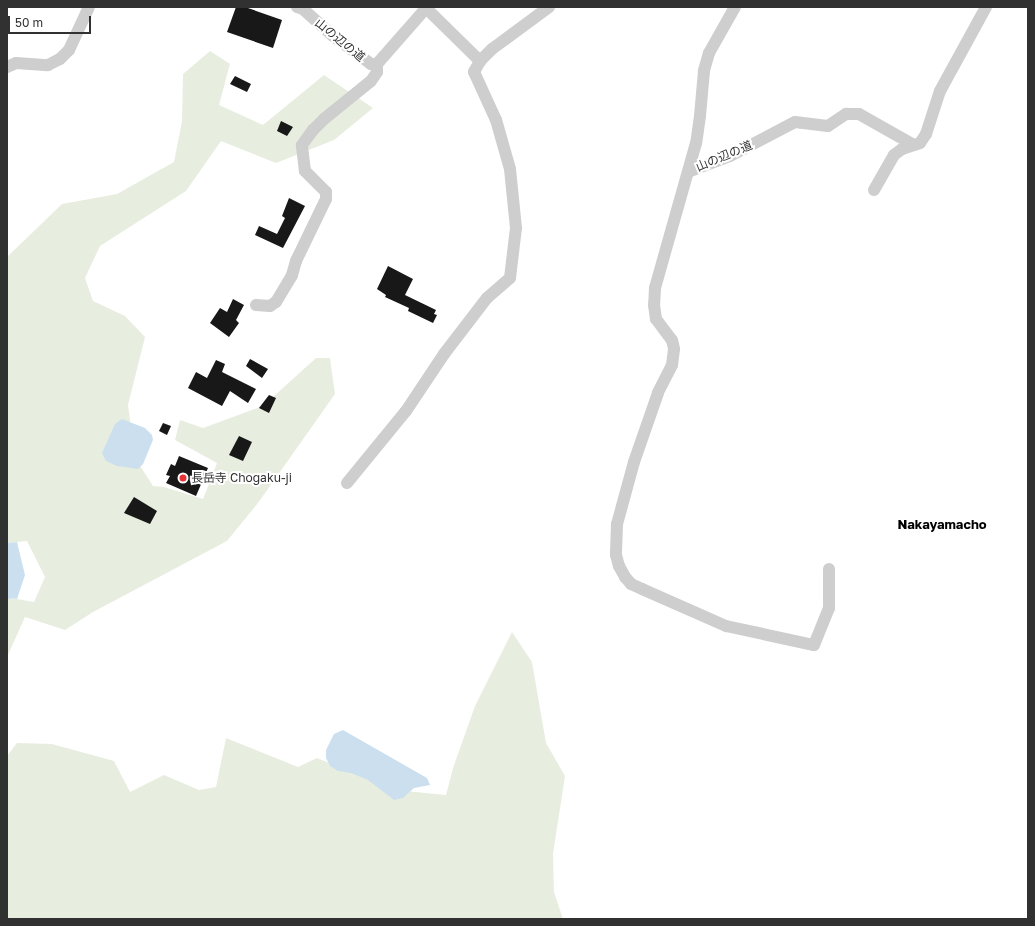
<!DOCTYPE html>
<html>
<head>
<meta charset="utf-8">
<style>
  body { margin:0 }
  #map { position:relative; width:1035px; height:926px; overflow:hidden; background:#fff; font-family:"Golos Text","Noto Sans JP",sans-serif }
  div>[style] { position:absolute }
  .green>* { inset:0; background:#e7eee0 }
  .water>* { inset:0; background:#ccdfee }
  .building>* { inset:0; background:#181818 }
  .street>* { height:12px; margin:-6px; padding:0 6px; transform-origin:6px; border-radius:6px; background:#cecece }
  .dots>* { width:11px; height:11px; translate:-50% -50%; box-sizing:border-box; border:2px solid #fff; border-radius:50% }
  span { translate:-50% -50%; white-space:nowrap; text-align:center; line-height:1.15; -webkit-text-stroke:4px #fff; paint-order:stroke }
  .street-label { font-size:12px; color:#313131 }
  .poi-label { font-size:12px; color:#313131 }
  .left { translate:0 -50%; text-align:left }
  .neighbourhood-label { font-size:13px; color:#000; font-weight:700 }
  .frame { position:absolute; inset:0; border:8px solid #313131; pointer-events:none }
  .scale { position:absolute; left:8px; top:16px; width:83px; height:18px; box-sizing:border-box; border:2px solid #313131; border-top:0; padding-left:5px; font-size:12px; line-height:14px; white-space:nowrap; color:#313131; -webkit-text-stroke:3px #fff; paint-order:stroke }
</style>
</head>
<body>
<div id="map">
  <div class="green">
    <div style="clip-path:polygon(210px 51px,230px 64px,219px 105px,263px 125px,324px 75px,373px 108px,334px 140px,276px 163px,221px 141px,186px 191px,100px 246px,85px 278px,93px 301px,125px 316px,145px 337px,128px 405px,135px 458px,153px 486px,164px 487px,203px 499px,217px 463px,175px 440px,180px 420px,203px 428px,263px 406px,316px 358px,330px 358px,335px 394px,258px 503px,227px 541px,93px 612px,65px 630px,25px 617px,7px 657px,7px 600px,11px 598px,34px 602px,45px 577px,27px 541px,7px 543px,7px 257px,62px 204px,117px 194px,174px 162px,182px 121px,183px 74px)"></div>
    <div style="clip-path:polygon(512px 632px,532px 662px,546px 743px,565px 776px,553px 854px,554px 892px,563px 919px,7px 919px,7px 756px,17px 743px,52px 744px,114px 761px,130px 792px,164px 775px,199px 790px,216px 787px,226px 738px,298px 767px,317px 758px,395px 790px,446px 795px,453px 768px,475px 706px)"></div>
  </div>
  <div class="water">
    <div style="clip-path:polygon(122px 419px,145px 428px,152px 435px,153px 440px,143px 464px,138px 469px,117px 466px,106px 461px,102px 453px,115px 424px)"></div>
    <div style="clip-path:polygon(17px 542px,25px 575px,17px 599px,11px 598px,7px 600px,7px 543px)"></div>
    <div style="clip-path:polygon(343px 730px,427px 778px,430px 785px,414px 788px,403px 798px,394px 800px,368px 780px,351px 773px,338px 771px,330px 766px,326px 758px,326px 750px,334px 734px)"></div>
  </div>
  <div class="building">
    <div style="clip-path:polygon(236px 7px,245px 7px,282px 20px,273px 48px,227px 32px)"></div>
    <div style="clip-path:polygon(235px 76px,251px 84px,247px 92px,230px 84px)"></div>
    <div style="clip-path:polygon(281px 121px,293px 127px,287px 136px,277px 131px)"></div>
    <div style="clip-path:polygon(289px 198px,305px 206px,283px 248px,255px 235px,259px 226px,277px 234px,285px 218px,282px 216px)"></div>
    <div style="clip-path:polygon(388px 266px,413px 279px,405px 295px,436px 310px,434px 314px,437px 315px,433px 323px,408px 311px,409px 308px,385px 297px,386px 295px,377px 289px)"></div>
    <div style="clip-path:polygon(233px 299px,244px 305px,236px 320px,239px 323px,229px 337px,210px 323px,220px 308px,227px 312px)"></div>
    <div style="clip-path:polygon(250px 359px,268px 369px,262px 378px,246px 366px)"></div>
    <div style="clip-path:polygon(216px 360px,225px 364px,222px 372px,256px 389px,248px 403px,230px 391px,222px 406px,188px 388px,196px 372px,207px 378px)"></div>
    <div style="clip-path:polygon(269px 395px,276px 398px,269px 413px,259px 408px)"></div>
    <div style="clip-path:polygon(163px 423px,171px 426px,167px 435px,159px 431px)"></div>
    <div style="clip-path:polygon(239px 436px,252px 442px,243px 461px,229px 455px)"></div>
    <div style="clip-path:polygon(179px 456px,208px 468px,196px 496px,166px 483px,170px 476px,166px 475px,171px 464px,175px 466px)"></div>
    <div style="clip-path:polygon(134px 497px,157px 511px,150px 524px,124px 513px)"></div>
  </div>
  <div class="street">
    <div style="left:297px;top:7px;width:6px;rotate:18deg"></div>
    <div style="left:303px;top:9px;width:40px;rotate:42deg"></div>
    <div style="left:333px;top:36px;width:47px;rotate:36.4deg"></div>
    <div style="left:371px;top:64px;width:6px"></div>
    <div style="left:377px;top:64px;width:76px;rotate:-48.7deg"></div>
    <div style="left:735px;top:7px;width:53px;rotate:119.5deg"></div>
    <div style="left:709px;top:53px;width:19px;rotate:106deg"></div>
    <div style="left:704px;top:71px;width:45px;rotate:95.1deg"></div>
    <div style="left:700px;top:116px;width:27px;rotate:98deg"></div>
    <div style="left:696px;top:143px;width:151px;rotate:105.8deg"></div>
    <div style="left:655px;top:288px;width:17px;rotate:93deg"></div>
    <div style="left:654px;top:305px;width:14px;rotate:82deg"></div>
    <div style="left:656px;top:319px;width:26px;rotate:53deg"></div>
    <div style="left:672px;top:340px;width:9px;rotate:77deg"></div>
    <div style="left:674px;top:349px;width:16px;rotate:97deg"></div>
    <div style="left:672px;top:365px;width:31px;rotate:117deg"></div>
    <div style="left:658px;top:393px;width:73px;rotate:109.2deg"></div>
    <div style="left:634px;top:462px;width:64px;rotate:105.3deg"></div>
    <div style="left:617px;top:524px;width:31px;rotate:92deg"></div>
    <div style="left:616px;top:555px;width:11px;rotate:75deg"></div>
    <div style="left:619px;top:566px;width:13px;rotate:61deg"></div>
    <div style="left:625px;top:577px;width:9px;rotate:49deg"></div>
    <div style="left:631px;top:584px;width:12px;rotate:24deg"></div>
    <div style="left:642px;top:589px;width:92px;rotate:23.8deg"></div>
    <div style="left:726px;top:626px;width:90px;rotate:12.2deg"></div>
    <div style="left:814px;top:645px;width:40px;rotate:-68deg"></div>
    <div style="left:829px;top:608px;width:39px;rotate:-90deg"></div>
    <div style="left:426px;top:8px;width:76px;rotate:44.5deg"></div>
    <div style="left:7px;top:67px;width:10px;rotate:-24deg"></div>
    <div style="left:16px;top:63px;width:32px;rotate:4deg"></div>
    <div style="left:48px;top:65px;width:13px;rotate:-27deg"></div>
    <div style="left:60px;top:59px;width:13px;rotate:-45deg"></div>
    <div style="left:69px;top:50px;width:47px;rotate:-65.1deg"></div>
    <div style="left:688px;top:172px;width:45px;rotate:-20.9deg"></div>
    <div style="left:730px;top:156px;width:73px;rotate:-27.6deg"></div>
    <div style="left:795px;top:122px;width:33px;rotate:7deg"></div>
    <div style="left:828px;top:126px;width:22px;rotate:-34deg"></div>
    <div style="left:846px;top:114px;width:13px"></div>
    <div style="left:859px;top:114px;width:63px;rotate:29.4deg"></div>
    <div style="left:874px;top:190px;width:40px;rotate:-60.3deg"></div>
    <div style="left:894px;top:155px;width:10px;rotate:-37deg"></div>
    <div style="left:902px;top:149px;width:19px;rotate:-18deg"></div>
    <div style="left:920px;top:143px;width:11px;rotate:-56deg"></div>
    <div style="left:926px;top:134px;width:45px;rotate:-72deg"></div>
    <div style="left:940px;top:91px;width:96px;rotate:-61.3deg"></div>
    <div style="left:256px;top:305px;width:14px;rotate:4deg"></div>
    <div style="left:270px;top:306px;width:7px;rotate:-34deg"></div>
    <div style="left:276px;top:302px;width:31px;rotate:-59deg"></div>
    <div style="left:292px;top:275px;width:15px;rotate:-74deg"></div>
    <div style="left:296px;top:261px;width:69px;rotate:-64.2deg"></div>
    <div style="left:326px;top:199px;width:7px;rotate:-90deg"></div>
    <div style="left:326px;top:192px;width:30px;rotate:-135deg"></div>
    <div style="left:305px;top:171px;width:26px;rotate:-97deg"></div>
    <div style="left:302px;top:145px;width:19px;rotate:-54deg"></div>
    <div style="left:313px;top:130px;width:16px;rotate:-45deg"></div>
    <div style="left:324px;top:119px;width:60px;rotate:-39deg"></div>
    <div style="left:371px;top:81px;width:11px;rotate:-56deg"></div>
    <div style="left:377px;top:72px;width:8px;rotate:-90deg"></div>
    <div style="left:347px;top:483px;width:93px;rotate:-50.7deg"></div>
    <div style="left:406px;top:411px;width:69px;rotate:-56.3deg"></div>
    <div style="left:444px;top:354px;width:71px;rotate:-52.5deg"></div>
    <div style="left:487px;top:298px;width:30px;rotate:-41deg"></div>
    <div style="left:510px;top:278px;width:50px;rotate:-83.2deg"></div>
    <div style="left:516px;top:228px;width:59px;rotate:-95.8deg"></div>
    <div style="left:510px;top:169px;width:51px;rotate:-105.9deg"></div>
    <div style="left:496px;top:120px;width:53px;rotate:-114.6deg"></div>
    <div style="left:474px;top:72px;width:13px;rotate:-61deg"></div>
    <div style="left:480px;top:61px;width:17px;rotate:-45deg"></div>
    <div style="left:492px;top:49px;width:71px;rotate:-36.4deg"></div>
  </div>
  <div class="dots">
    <div style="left:183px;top:478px;background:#ea3234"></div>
  </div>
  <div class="street-label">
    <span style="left:340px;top:40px;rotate:39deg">山の辺の道</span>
    <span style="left:724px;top:156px;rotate:-23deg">山の辺の道</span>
  </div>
  <div class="poi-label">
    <span class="left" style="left:191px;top:478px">長岳寺 Chogaku-ji</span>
  </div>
  <div class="neighbourhood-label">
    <span style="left:942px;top:524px">Nakayamacho</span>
  </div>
  <div class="frame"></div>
  <div class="scale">50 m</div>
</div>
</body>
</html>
